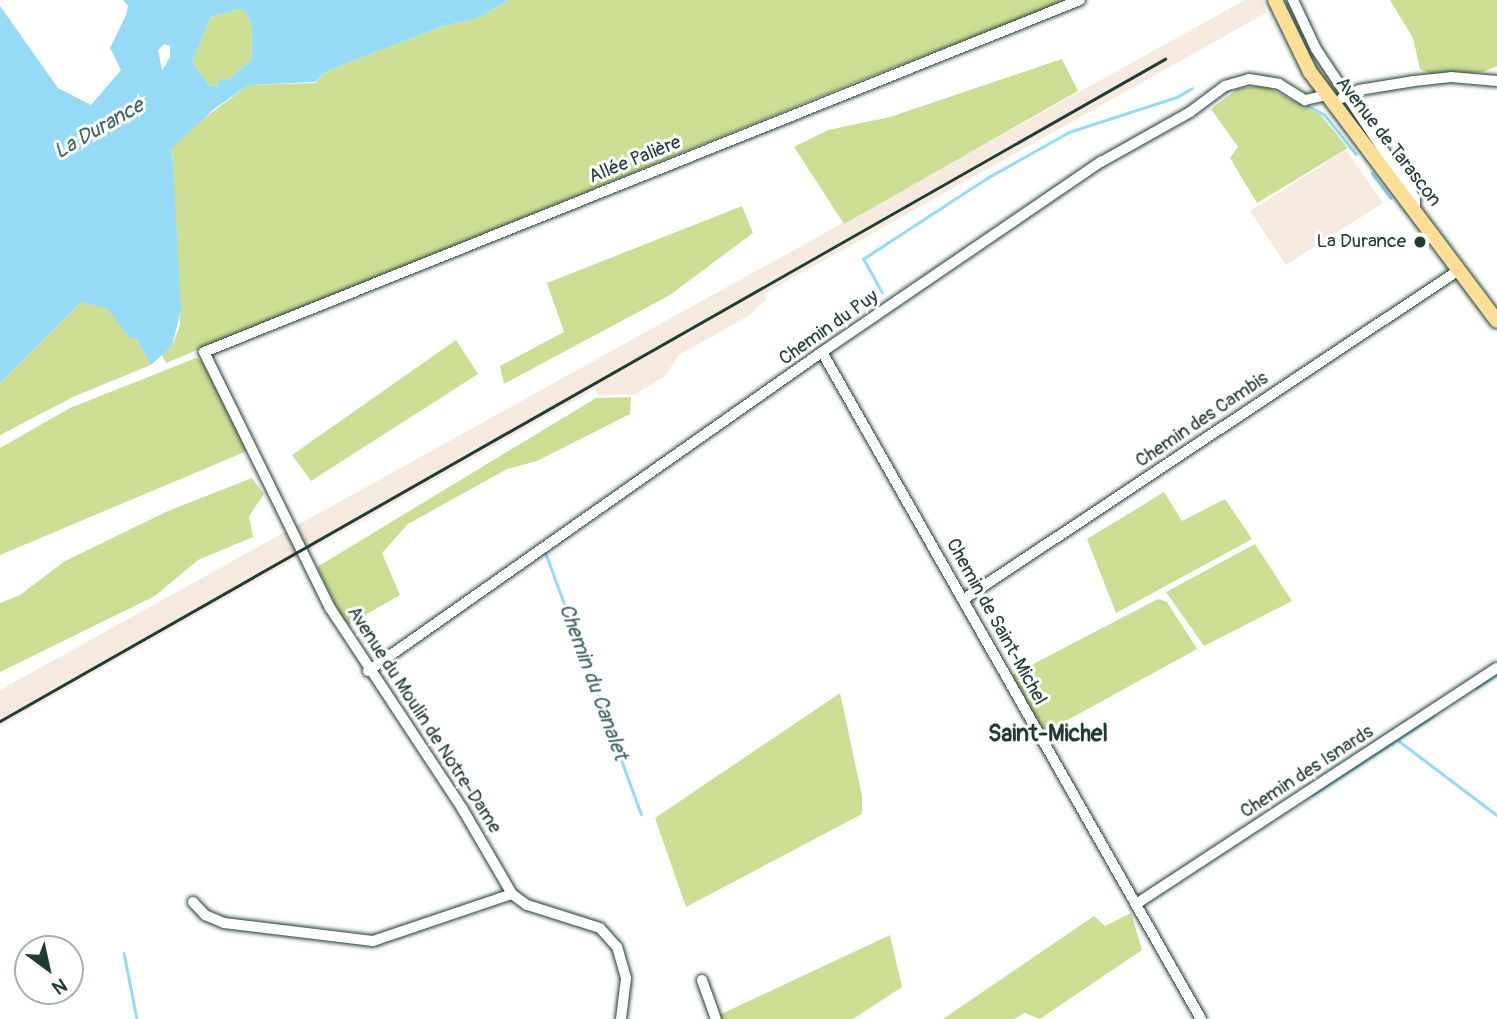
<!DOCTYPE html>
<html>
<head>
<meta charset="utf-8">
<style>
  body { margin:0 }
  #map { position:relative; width:1497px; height:1019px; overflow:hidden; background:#fff; font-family:Pangolin,sans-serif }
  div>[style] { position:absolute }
  .built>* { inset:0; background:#f6eade }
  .green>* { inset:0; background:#cbde93 }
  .water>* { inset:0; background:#95daf7 }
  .stream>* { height:2.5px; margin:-1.25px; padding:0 1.25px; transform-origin:1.25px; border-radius:1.25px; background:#95daf7 }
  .roads { filter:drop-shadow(0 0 2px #1f3d34) drop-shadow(0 0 2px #1f3d34) }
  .minor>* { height:10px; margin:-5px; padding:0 5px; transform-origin:5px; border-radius:5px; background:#fff }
  .major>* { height:14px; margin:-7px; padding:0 7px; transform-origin:7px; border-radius:7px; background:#fbdf96 }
  .rail>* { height:2.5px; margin:-1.25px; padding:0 1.25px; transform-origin:1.25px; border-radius:1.25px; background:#1f3d34 }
  .dots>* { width:19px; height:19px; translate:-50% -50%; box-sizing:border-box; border:4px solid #fff; border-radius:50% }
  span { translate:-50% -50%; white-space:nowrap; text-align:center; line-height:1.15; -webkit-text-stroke:6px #fff; paint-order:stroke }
  .street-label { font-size:19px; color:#1f3d34 }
  .poi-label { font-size:19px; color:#1f3d34 }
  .right { translate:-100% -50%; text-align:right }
  .water-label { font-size:21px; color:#3c6465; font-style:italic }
  .quarter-label { font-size:23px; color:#1f3d34; font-weight:700 }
  .north { position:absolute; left:14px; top:935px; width:70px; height:70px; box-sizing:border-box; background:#fff; border:2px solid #a5b1ae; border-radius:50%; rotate:147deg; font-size:19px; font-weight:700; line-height:28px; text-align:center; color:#1f3d34 }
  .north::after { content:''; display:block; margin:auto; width:24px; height:32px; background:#1f3d34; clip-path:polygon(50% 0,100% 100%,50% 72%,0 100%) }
</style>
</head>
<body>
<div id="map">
  <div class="built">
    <div style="clip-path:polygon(1245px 0,1263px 0,1266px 13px,764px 294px,767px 299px,748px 316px,679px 355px,665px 376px,634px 395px,598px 395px,595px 389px,0 726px,0 690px)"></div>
    <div style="clip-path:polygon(1346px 150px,1383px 203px,1286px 265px,1250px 211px)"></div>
  </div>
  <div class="green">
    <div style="clip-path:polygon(510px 0,1069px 0,856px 82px,166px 363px,162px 355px,172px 346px,180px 325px,172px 148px,186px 132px,248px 85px,315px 83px,325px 72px,440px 27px,477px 18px)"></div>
    <div style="clip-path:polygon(1390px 0,1497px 0,1497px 66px,1483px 72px,1434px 75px,1420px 69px,1413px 38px)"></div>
    <div style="clip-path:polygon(239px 9px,245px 11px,251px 23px,252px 59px,227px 81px,218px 82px,216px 87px,209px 85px,192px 62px,211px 17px)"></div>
    <div style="clip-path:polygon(1062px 59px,1078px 91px,844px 224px,794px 147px,828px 130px,890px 117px)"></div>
    <div style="clip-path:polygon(1265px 86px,1321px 115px,1348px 148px,1257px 203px,1230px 158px,1238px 147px,1211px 109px,1239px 88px)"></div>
    <div style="clip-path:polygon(742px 206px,753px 233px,670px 295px,504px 384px,500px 366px,564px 332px,547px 283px)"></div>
    <div style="clip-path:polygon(81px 302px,108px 308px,129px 338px,136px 338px,151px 365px,75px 396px,0 435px,0 383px)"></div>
    <div style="clip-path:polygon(456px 340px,478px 374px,311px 481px,292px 455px)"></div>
    <div style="clip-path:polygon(196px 358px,202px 361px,247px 451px,0 555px,0 448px,70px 408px)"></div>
    <div style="clip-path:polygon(631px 397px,630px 414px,537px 461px,507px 469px,408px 524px,382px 553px,400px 595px,346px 626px,317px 567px,596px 398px)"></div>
    <div style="clip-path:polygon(252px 478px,264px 494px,249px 516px,253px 537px,198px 560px,155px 596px,0 672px,0 603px,20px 595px,65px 561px,168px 511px)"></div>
    <div style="clip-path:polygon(1164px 492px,1182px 521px,1225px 499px,1252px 539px,1116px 613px,1087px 539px)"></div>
    <div style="clip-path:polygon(1255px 544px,1292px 601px,1204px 646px,1166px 592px)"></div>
    <div style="clip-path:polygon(1158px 599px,1167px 602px,1197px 649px,1044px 733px,1012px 675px)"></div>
    <div style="clip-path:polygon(840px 693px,862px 796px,862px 814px,686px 907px,655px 818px)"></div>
    <div style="clip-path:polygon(1131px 913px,1142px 950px,1040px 1019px,1025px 1013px,1014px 1019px,943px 1019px,1094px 916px,1105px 926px)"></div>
    <div style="clip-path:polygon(890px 935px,902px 987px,853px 1019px,721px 1019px,719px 1015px)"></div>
  </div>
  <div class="water">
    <div style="clip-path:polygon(evenodd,123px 0,510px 0,477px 18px,440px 27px,325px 72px,315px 82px,248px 85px,213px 110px,172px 148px,181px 310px,172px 346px,151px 365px,136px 338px,129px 338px,108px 309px,81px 302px,0 383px,0 6px,58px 88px,91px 105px,121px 70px,110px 48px,126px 15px,128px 6px,123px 0,239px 9px,245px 11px,251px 23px,252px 59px,227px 81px,220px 78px,216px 87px,209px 85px,192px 62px,211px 17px,239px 9px,123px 0,164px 44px,170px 46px,170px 57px,162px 70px,158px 50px,164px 44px)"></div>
  </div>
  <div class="stream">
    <div style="left:1296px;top:100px;width:31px;rotate:27deg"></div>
    <div style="left:1324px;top:114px;width:51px;rotate:51.3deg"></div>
    <div style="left:1372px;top:173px;width:31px;rotate:53deg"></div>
    <div style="left:882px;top:293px;width:39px;rotate:-119deg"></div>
    <div style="left:863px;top:259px;width:148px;rotate:-33.2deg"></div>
    <div style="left:987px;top:178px;width:94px;rotate:-29.3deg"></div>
    <div style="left:1069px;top:132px;width:114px;rotate:-18deg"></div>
    <div style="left:1177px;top:97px;width:17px;rotate:-31deg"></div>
    <div style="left:545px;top:551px;width:280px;rotate:69.9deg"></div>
    <div style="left:1476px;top:688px;width:25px;rotate:-34deg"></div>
    <div style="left:1399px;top:741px;width:123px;rotate:37.1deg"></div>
    <div style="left:1312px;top:795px;width:145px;rotate:-33.1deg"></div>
    <div style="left:124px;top:953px;width:67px;rotate:78.9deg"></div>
  </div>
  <div class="roads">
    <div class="minor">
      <div style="left:1293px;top:0;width:54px;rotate:64.9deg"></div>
      <div style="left:1316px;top:49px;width:179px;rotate:56.4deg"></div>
      <div style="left:1415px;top:198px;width:9px;rotate:90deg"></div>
      <div style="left:1342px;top:98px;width:19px;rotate:-25deg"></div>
      <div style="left:1359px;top:90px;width:56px;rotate:-9.3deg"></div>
      <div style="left:1414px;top:81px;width:37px;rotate:-6deg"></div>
      <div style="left:1451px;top:77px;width:46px;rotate:5deg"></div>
      <div style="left:822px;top:352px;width:767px;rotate:60.39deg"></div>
      <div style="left:964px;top:599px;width:594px;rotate:-33.61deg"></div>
      <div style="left:368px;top:671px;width:555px;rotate:-35.09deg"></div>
      <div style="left:822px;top:352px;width:338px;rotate:-34.3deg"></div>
      <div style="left:1101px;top:162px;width:102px;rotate:-29.3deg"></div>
      <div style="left:1190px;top:112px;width:44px;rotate:-36.6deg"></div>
      <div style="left:1225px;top:86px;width:25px;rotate:-16deg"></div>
      <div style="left:1249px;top:79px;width:30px;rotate:9deg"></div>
      <div style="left:1279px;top:84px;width:31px;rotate:32deg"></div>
      <div style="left:1305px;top:100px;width:23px;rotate:-13deg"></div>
      <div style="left:193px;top:902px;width:18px;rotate:47deg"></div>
      <div style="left:205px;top:915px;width:21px;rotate:23deg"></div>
      <div style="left:224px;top:923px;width:150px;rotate:6.9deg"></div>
      <div style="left:373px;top:941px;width:147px;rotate:-18.7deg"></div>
      <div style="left:1136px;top:904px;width:431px;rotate:-33.2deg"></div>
      <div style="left:702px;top:980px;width:41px;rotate:70.3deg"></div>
      <div style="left:621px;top:1019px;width:41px;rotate:-83deg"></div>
      <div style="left:626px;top:978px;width:32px;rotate:-106deg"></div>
      <div style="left:617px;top:947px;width:25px;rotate:-132deg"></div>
      <div style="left:600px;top:928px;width:77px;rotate:-162.5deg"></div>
      <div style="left:527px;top:905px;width:19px;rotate:-144deg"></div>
      <div style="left:512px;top:894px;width:99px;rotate:-120.2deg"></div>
      <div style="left:462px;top:808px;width:240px;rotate:-123.4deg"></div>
      <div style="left:330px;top:608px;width:285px;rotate:-116.2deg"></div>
      <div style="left:204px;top:352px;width:944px;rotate:-21.89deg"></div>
    </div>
    <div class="major">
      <div style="left:1275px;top:0;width:80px;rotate:64.1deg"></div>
      <div style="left:1310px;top:72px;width:311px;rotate:53.1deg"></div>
    </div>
  </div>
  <div class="rail">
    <div style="left:0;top:721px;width:1340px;rotate:-29.61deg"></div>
  </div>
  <div class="dots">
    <div style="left:1420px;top:242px;background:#1f3d34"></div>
  </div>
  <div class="street-label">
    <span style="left:1388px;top:142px;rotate:52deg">Avenue de Tarascon</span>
    <span style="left:635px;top:160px;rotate:-22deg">Allée Palière</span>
    <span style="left:829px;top:328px;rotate:-35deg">Chemin du Puy</span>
    <span style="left:1202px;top:420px;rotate:-34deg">Chemin des Cambis</span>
    <span style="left:996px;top:622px;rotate:61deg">Chemin de Saint-Michel</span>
    <span style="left:424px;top:720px;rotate:57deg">Avenue du Moulin de Notre-Dame</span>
    <span style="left:1307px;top:772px;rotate:-33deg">Chemin des Isnards</span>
  </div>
  <div class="poi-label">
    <span class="right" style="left:1406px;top:242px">La Durance</span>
  </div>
  <div class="water-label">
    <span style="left:99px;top:129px;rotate:-30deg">La Durance</span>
    <span style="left:593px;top:682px;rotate:70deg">Chemin du Canalet</span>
  </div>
  <div class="quarter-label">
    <span style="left:1048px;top:734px">Saint-Michel</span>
  </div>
  <div class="north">N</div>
</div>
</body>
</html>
